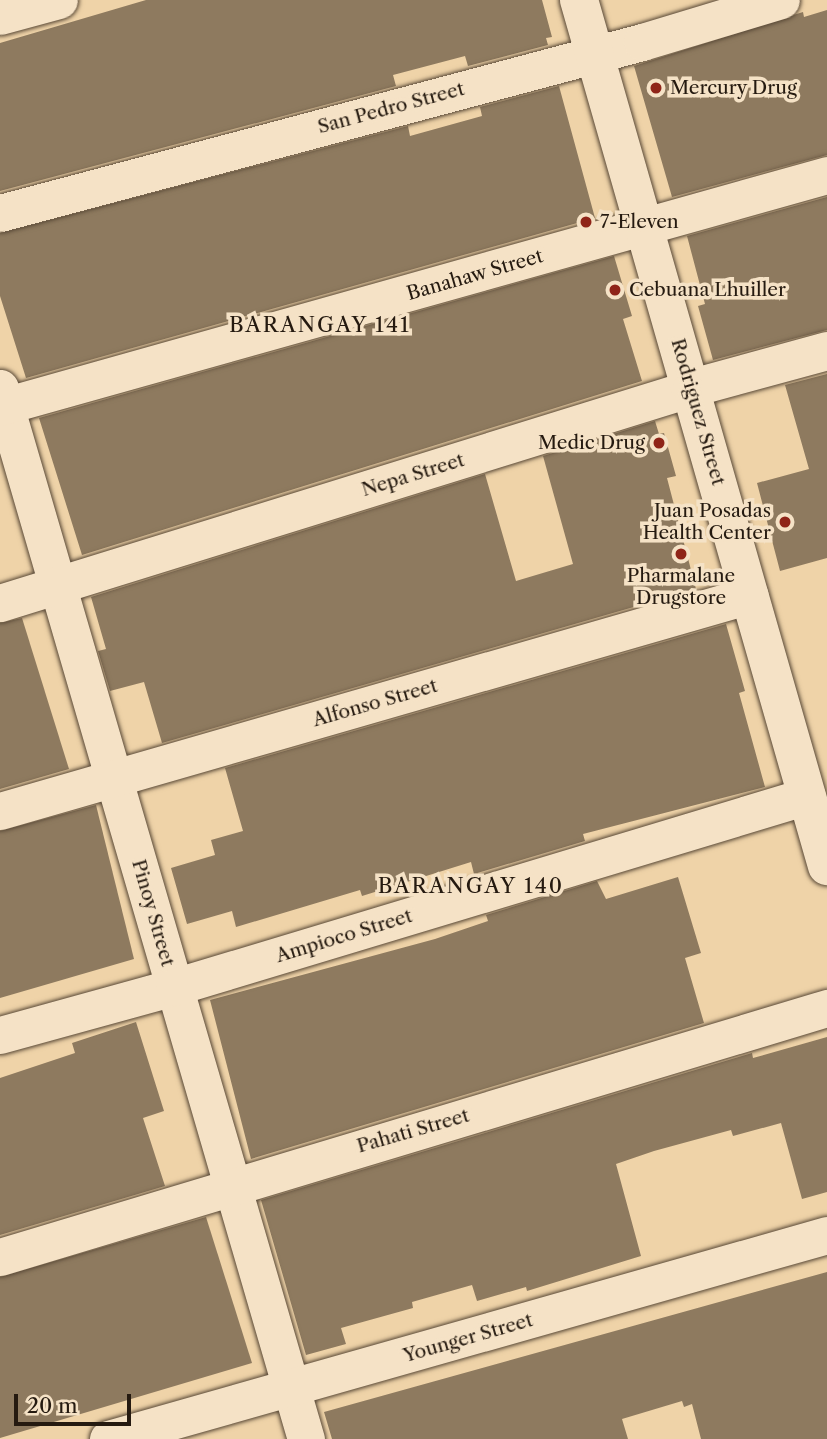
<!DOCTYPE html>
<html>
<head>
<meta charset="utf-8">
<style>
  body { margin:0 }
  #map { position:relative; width:827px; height:1439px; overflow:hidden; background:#efd3a8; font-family:"Libre Caslon Text",serif }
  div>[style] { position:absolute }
  .building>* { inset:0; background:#8e7a5f }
  .roads { filter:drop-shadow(0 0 2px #584836) drop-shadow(0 0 2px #584836) }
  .street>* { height:37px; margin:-18.5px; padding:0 18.5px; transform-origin:18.5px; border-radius:18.5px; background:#f5e2c6 }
  .secondary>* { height:38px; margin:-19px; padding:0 19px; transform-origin:19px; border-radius:19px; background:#f5e2c6 }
  .dots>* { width:19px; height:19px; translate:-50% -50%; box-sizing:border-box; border:4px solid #f5e2c6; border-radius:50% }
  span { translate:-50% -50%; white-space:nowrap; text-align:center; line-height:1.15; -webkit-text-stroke:7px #f5e2c6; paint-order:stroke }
  .poi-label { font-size:19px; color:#251a10 }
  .left { translate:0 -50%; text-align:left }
  .right { translate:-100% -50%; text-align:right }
  .street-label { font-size:19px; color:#251a10 }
  .neighbourhood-label { font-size:21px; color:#251a10; letter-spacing:2px }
  .scale { position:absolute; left:14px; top:1394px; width:117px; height:32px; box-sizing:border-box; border:4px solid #251a10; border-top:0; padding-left:9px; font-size:21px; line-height:24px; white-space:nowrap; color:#251a10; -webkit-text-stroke:5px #f5e2c6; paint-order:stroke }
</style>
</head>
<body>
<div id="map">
  <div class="building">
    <div style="clip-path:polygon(146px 0,542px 0,552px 37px,546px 38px,548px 45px,468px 66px,465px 56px,393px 75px,396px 86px,0 191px,0 43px)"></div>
    <div style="clip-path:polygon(827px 10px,827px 155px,672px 197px,634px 66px,803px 12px,804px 17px)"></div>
    <div style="clip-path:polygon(559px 86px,595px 218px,26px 378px,0 296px,0 233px,408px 126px,410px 136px,482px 116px,480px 107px)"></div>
    <div style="clip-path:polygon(827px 197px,827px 330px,713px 360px,698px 306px,705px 304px,687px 236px)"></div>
    <div style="clip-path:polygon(614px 256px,632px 316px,623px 319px,642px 381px,82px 555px,39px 418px)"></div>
    <div style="clip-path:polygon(827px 374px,827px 558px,780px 571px,757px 483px,809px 469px,785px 385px)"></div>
    <div style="clip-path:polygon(655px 421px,659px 434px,664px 433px,676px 476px,667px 478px,696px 589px,162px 743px,144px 682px,110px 691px,98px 651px,106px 649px,91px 597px,485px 474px,516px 581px,573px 564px,543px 456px)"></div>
    <div style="clip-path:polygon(22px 618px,69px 769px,0 789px,0 623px)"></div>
    <div style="clip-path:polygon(726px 624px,745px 691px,739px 693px,765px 787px,583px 834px,585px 841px,474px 874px,471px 862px,362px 896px,360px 890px,236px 927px,232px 911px,187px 924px,171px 868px,215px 855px,211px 840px,243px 831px,225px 768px)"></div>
    <div style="clip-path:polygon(96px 805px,134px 959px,0 998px,0 831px)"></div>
    <div style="clip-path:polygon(678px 877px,701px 953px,685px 958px,704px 1023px,251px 1159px,210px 1000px,435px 939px,488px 921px,486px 915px,597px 881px,606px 899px)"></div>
    <div style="clip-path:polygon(136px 1022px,164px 1111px,143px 1118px,165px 1186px,0 1235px,0 1078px,75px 1053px,72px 1043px)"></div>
    <div style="clip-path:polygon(827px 1037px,827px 1192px,802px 1199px,781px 1123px,733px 1136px,731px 1130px,654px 1151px,616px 1164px,641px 1256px,527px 1291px,526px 1287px,477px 1301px,472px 1285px,412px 1302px,413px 1308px,341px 1328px,346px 1344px,306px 1355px,261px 1200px,752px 1053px,753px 1058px)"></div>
    <div style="clip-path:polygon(206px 1217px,252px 1363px,0 1438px,0 1277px)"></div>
    <div style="clip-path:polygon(827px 1272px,827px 1439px,701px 1439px,692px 1404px,684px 1407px,682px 1401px,622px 1419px,628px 1439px,332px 1439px,324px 1412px)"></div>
  </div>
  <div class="roads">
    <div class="street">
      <div style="left:0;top:16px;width:61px;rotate:-15.2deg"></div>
      <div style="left:0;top:213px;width:664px;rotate:-14.91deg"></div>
      <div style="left:642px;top:42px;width:145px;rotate:-16.8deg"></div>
      <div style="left:0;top:388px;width:1095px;rotate:73.77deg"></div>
      <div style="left:0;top:407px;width:859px;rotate:-15.67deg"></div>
      <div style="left:0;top:603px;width:725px;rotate:-17.26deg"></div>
      <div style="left:0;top:811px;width:780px;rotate:-16.07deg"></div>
      <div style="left:0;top:1035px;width:180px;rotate:-15.4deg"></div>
      <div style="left:174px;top:987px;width:661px;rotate:-16.79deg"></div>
      <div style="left:0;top:1257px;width:864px;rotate:-16.76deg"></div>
      <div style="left:108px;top:1439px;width:747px;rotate:-15.84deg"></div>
    </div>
    <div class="secondary">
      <div style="left:579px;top:0;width:901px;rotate:74.02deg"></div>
      <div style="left:692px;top:388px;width:140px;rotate:-15.3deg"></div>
    </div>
  </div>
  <div class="dots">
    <div style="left:656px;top:88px;background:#8f2418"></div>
    <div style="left:586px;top:222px;background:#8f2418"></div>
    <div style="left:615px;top:290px;background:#8f2418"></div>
    <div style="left:659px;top:443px;background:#8f2418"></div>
    <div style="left:785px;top:522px;background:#8f2418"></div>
    <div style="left:681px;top:554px;background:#8f2418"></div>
  </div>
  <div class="poi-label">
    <span class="left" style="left:670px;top:88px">Mercury Drug</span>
    <span class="left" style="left:600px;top:222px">7-Eleven</span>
    <span class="left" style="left:629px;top:290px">Cebuana Lhuiller</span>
    <span class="right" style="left:645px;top:443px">Medic Drug</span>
    <span class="right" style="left:771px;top:522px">Juan Posadas<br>Health Center</span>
    <span style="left:681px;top:587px">Pharmalane<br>Drugstore</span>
  </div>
  <div class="street-label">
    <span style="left:391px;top:108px;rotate:-15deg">San Pedro Street</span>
    <span style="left:475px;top:275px;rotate:-16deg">Banahaw Street</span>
    <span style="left:698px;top:412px;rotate:74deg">Rodriguez Street</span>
    <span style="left:413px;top:475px;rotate:-17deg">Nepa Street</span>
    <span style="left:375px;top:703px;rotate:-16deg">Alfonso Street</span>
    <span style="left:153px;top:913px;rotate:74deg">Pinoy Street</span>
    <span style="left:344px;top:936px;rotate:-17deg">Ampioco Street</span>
    <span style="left:413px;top:1131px;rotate:-16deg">Pahati Street</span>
    <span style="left:468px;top:1338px;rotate:-16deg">Younger Street</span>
  </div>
  <div class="neighbourhood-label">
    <span style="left:320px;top:325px">BARANGAY 141</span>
    <span style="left:471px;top:886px">BARANGAY 140</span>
  </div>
  <div class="scale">20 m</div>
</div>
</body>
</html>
